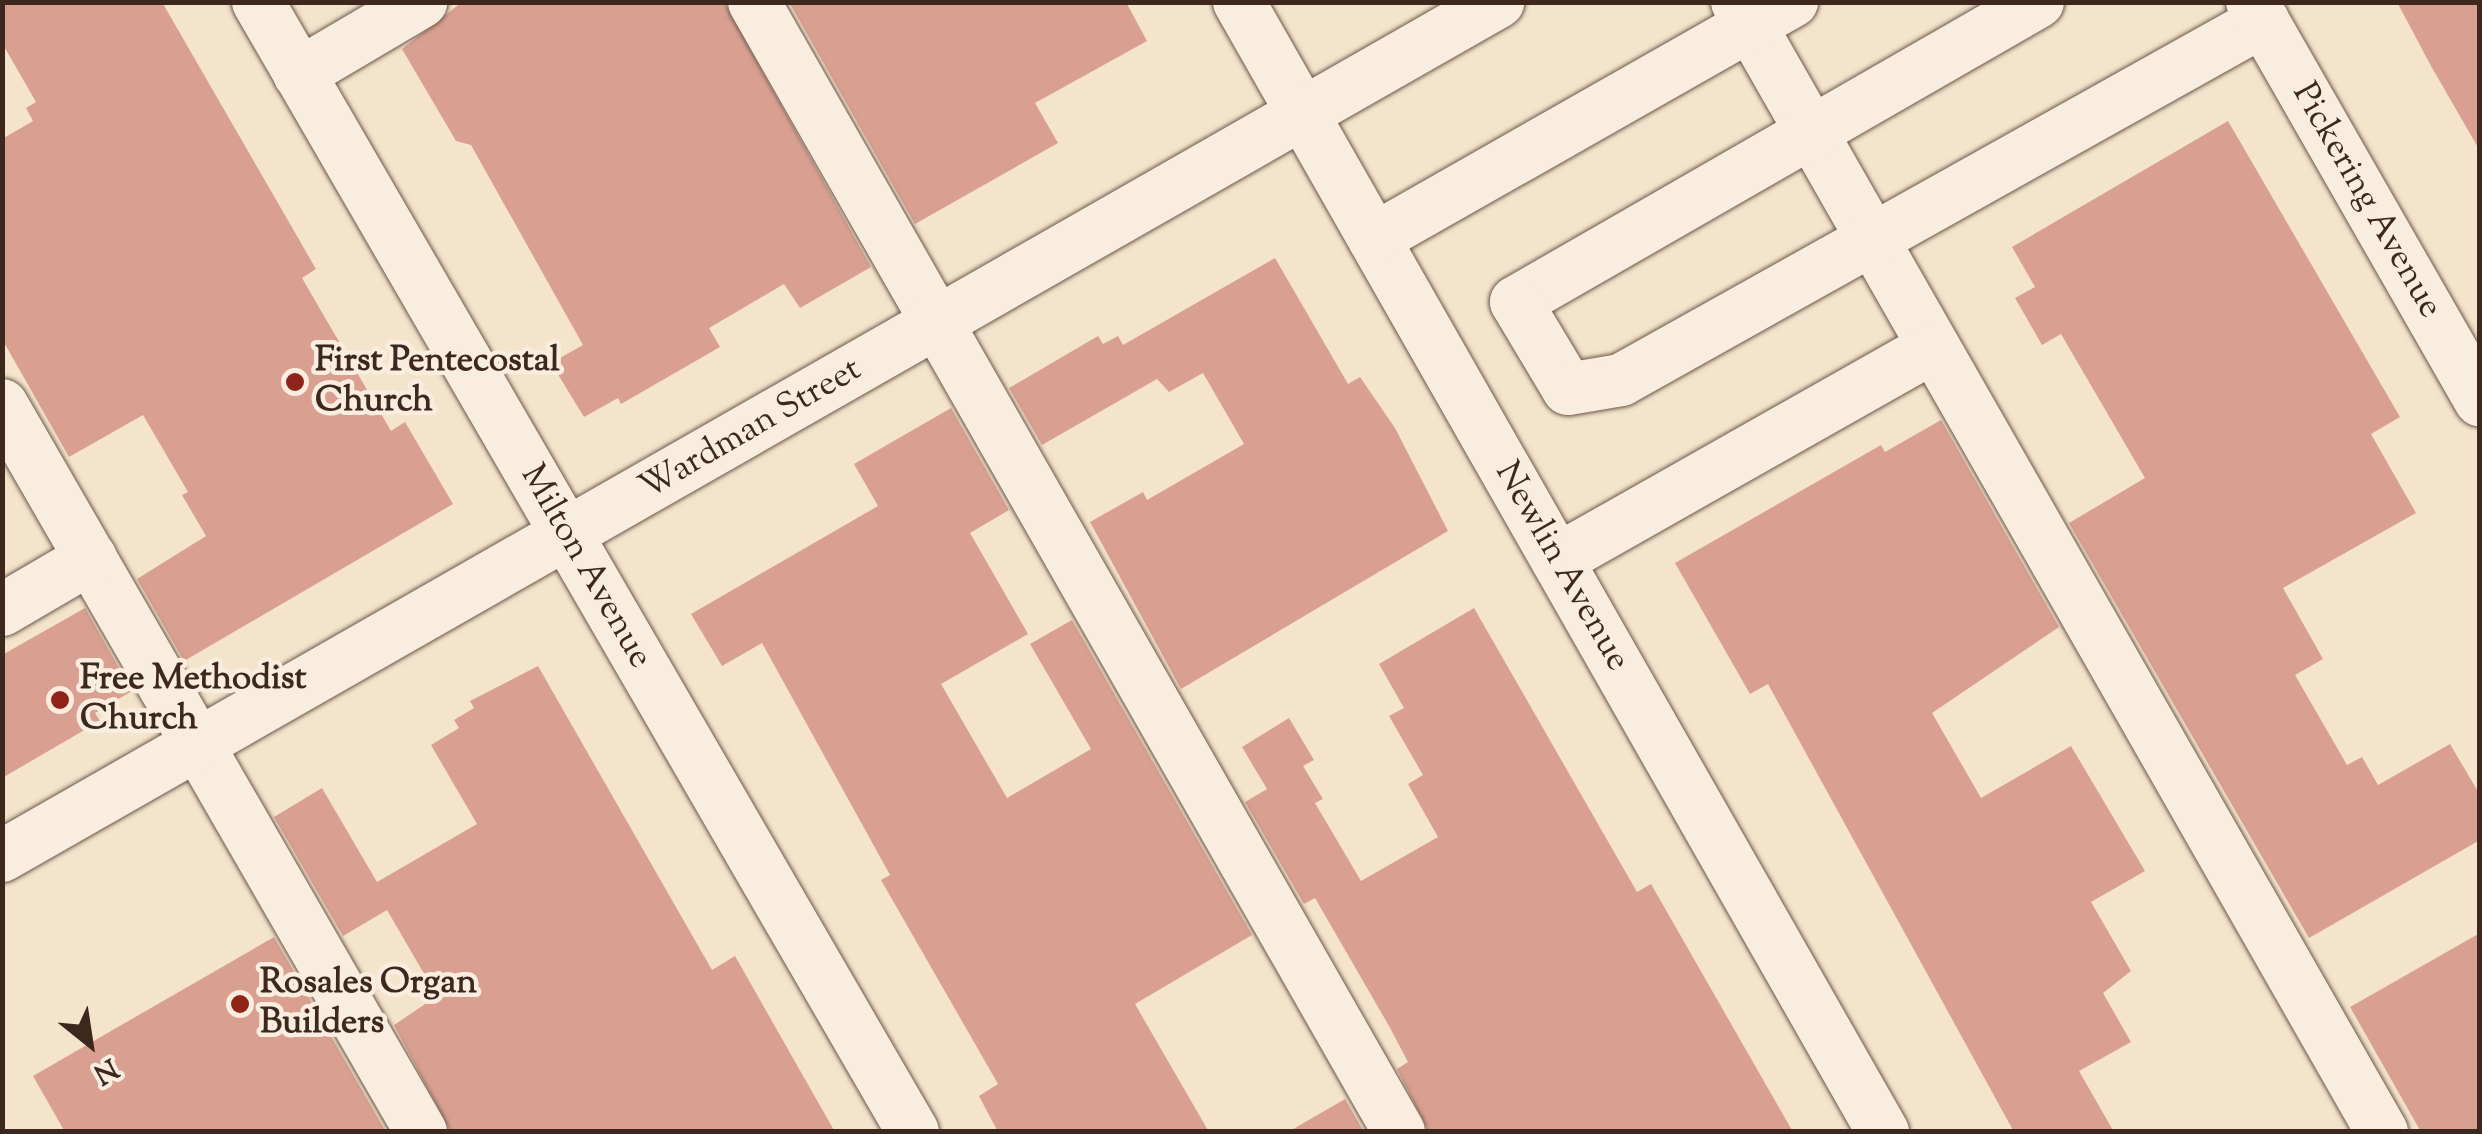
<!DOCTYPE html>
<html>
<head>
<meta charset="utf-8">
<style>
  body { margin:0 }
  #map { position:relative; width:2482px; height:1134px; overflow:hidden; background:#f4e4cc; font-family:"Sorts Mill Goudy",serif }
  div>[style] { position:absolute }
  .building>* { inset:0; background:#d9a092 }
  .roads { filter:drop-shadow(0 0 2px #6c574a) drop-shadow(0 0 2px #6c574a) }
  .minor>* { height:52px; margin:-26px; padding:0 26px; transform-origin:26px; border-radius:26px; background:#f8edde }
  .dots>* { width:28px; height:28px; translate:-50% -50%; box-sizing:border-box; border:5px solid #f8edde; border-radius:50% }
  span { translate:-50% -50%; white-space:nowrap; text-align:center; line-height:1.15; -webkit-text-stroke:9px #f8edde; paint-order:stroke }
  .street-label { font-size:35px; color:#3e281e }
  .poi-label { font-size:35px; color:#3e281e; font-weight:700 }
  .left { translate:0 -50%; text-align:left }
  .frame { position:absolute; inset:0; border:5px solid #3e281e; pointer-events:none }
  .north { position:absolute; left:40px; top:994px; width:100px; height:100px; -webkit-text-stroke:8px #f8edde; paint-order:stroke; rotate:150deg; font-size:28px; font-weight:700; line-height:40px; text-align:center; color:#3e281e }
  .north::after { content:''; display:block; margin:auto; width:35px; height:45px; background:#3e281e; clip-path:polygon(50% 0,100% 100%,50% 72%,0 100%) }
</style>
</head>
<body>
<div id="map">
  <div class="building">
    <div style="clip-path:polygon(2px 2px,162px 2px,316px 269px,302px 278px,391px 431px,405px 422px,453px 504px,184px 661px,137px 579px,206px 536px,182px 495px,188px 492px,143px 415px,69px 457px,2px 339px,2px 139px,33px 121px,26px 108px,36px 102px,2px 43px)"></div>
    <div style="clip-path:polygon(462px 2px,724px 2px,871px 267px,800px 308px,784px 284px,709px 328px,720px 347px,621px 404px,618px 398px,584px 417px,551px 363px,583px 345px,471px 145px,456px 141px,402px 49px)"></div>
    <div style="clip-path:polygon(789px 2px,1126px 2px,1147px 41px,1035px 103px,1058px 143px,915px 224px)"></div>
    <div style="clip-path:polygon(2397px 2px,2480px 2px,2480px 151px,2431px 66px)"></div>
    <div style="clip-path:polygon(2228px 121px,2400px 417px,2371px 434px,2416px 513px,2283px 588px,2323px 659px,2295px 675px,2347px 765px,2362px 757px,2378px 785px,2450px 744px,2480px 795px,2480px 840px,2309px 938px,2069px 523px,2145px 478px,2061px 334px,2042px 345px,2015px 298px,2035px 287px,2012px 247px)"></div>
    <div style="clip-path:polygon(1275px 258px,1348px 384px,1360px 377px,1395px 428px,1448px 531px,1181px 689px,1090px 522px,1143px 492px,1147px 500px,1244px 444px,1203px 373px,1169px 392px,1157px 379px,1042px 445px,1009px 388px,1098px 336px,1103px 344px,1118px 336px,1123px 345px)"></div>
    <div style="clip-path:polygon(951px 408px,1009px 510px,970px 533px,1028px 634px,941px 684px,1007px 798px,1091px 749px,1030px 644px,1072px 620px,1252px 935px,1135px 1004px,1209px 1132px,998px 1132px,979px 1096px,998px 1084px,881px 880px,890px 875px,762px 643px,722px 666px,691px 614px,878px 506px,854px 464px)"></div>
    <div style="clip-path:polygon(1941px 420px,2059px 627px,1932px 713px,1981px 798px,2071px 746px,2145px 871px,2091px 902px,2131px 971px,2103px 993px,2131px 1042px,2079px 1071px,2114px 1132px,2014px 1132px,1768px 684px,1750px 694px,1675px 563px,1881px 445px,1885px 452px)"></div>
    <div style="clip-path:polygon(85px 608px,132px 691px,95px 713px,100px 721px,2px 778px,2px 655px)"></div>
    <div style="clip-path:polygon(1474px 608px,1637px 892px,1651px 884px,1793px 1132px,1429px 1132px,1397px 1069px,1408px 1062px,1389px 1026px,1315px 898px,1304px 904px,1245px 802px,1267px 789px,1242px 747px,1289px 718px,1314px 760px,1303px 766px,1323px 799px,1315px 803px,1361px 881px,1438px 837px,1408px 784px,1423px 775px,1389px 716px,1404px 708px,1379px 664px)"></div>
    <div style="clip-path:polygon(538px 666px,712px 970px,735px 956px,835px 1132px,451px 1132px,394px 1025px,437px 996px,387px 910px,343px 936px,274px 817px,322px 788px,377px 882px,477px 824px,431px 745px,459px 728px,454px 720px,474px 708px,470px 701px)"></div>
    <div style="clip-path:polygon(2480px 933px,2480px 1132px,2421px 1132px,2350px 1007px)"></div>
    <div style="clip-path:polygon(274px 937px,386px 1132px,65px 1132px,33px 1076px)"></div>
    <div style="clip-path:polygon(1345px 1099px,1364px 1132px,1288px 1132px)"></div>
  </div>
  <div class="roads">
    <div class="minor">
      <div style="left:258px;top:2px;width:1306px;rotate:59.9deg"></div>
      <div style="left:754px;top:2px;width:1301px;rotate:60.28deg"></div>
      <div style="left:1239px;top:2px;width:1301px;rotate:60.32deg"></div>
      <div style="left:1737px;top:2px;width:1301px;rotate:60.28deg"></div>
      <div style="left:2038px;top:2px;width:602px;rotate:150.11deg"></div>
      <div style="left:1516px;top:302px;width:101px;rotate:59.1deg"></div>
      <div style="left:1568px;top:389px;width:54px;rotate:-9.6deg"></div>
      <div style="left:1621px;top:380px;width:736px;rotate:-29.21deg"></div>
      <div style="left:2252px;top:2px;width:459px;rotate:60.2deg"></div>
      <div style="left:299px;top:74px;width:142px;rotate:-30.5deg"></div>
      <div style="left:1374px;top:239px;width:481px;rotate:-29.6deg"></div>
      <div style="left:2px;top:405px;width:839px;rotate:60.04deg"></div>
      <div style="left:1557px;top:560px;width:432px;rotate:-29.5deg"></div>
      <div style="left:2px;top:610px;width:103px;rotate:-30.3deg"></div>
      <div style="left:2px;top:856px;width:1723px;rotate:-29.72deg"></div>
    </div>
  </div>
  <div class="dots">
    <div style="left:295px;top:382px;background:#8f2418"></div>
    <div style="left:60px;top:700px;background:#8f2418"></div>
    <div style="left:240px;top:1004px;background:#8f2418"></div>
  </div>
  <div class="street-label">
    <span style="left:2366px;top:201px;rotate:60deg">Pickering Avenue</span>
    <span style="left:751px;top:430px;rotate:-30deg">Wardman Street</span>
    <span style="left:585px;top:567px;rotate:60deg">Milton Avenue</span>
    <span style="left:1561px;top:567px;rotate:60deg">Newlin Avenue</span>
  </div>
  <div class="poi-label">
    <span class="left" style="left:315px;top:382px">First Pentecostal<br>Church</span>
    <span class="left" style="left:80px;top:700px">Free Methodist<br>Church</span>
    <span class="left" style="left:260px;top:1004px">Rosales Organ<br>Builders</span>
  </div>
  <div class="frame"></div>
  <div class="north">N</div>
</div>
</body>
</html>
